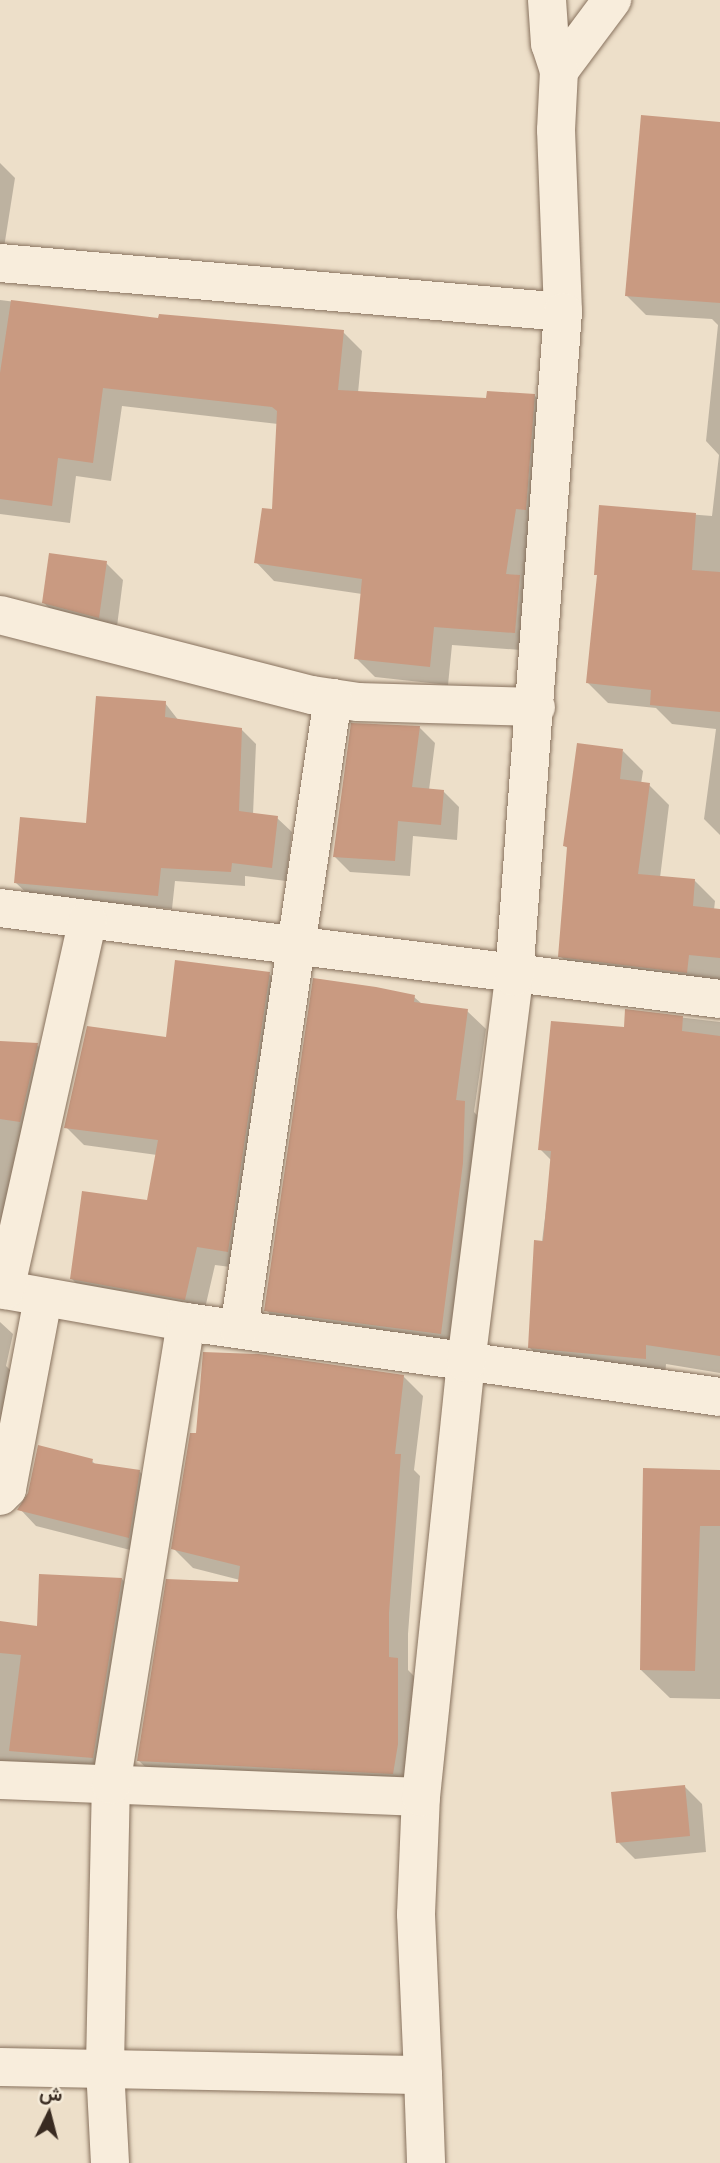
<!DOCTYPE html>
<html>
<head>
<meta charset="utf-8">
<style>
  body { margin:0 }
  #map { position:relative; width:720px; height:2163px; overflow:hidden; background:#eddfc9; font-family:"IBM Plex Serif",Vazirmatn,serif }
  div>[style] { position:absolute }
  .shadow>* { inset:0; background:#0003 }
  .building>* { inset:0; background:#c99a81 }
  .roads { filter:drop-shadow(0 0 2px #88725e) drop-shadow(0 0 2px #88725e) }
  .street>* { height:38px; margin:-19px; padding:0 19px; transform-origin:19px; border-radius:19px; background:#f8eddc }
  span { translate:-50% -50%; white-space:nowrap; text-align:center; line-height:1.15; -webkit-text-stroke:6px #f4ead8; paint-order:stroke }
  .north { position:absolute; left:14px; top:2079px; width:70px; height:70px; -webkit-text-stroke:5px #f4ead8; paint-order:stroke; rotate:6deg; font-size:19px; font-weight:700; line-height:28px; text-align:center; color:#392b21 }
  .north::after { content:''; display:block; margin:auto; width:24px; height:32px; background:#392b21; clip-path:polygon(50% 0,100% 100%,50% 72%,0 100%) }
</style>
</head>
<body>
<div id="map">
  <div class="shadow">
    <div style="clip-path:polygon(720px 123px,720px 599px,600px 507px,712px 516px,719px 455px,706px 441px,718px 325px,712px 319px,646px 315px,627px 296px)"></div>
    <div style="clip-path:polygon(0 163px,15px 178px,0 273px)"></div>
    <div style="clip-path:polygon(0 300px,160px 320px,343px 332px,362px 351px,358px 393px,488px 400px,534px 395px,553px 414px,534px 651px,452px 645px,448px 685px,375px 677px,356px 658px,362px 594px,274px 581px,256px 562px,273px 511px,278px 424px,122px 406px,111px 481px,76px 476px,70px 523px,0 514px)"></div>
    <div style="clip-path:polygon(106px 563px,123px 580px,116px 634px,61px 620px,43px 602px)"></div>
    <div style="clip-path:polygon(720px 644px,720px 835px,704px 819px,716px 729px,672px 724px,656px 708px,608px 703px,588px 683px)"></div>
    <div style="clip-path:polygon(165px 703px,179px 721px,241px 729px,256px 744px,253px 815px,277px 818px,292px 832px,286px 881px,245px 876px,245px 886px,175px 881px,172px 909px,31px 897px,16px 883px,87px 825px)"></div>
    <div style="clip-path:polygon(419px 727px,435px 743px,429px 790px,443px 791px,459px 807px,457px 840px,413px 836px,410px 876px,350px 872px,334px 856px)"></div>
    <div style="clip-path:polygon(623px 751px,643px 771px,641px 784px,649px 785px,669px 805px,660px 878px,694px 880px,715px 901px,714px 910px,720px 910px,720px 994px,581px 976px,560px 956px,569px 849px,565px 846px)"></div>
    <div style="clip-path:polygon(269px 974px,288px 992px,246px 1269px,215px 1265px,203px 1317px,90px 1297px,71px 1278px,149px 1202px,157px 1155px,84px 1145px,66px 1127px,167px 1039px)"></div>
    <div style="clip-path:polygon(414px 997px,422px 1004px,467px 1011px,486px 1029px,474px 1112px,483px 1121px,459px 1351px,284px 1328px,266px 1310px)"></div>
    <div style="clip-path:polygon(626px 1011px,720px 1022px,720px 1373px,666px 1364px,665px 1378px,550px 1368px,529px 1347px,552px 1161px,540px 1149px,625px 1029px)"></div>
    <div style="clip-path:polygon(37px 1045px,56px 1064px,0 1231px,0 1050px)"></div>
    <div style="clip-path:polygon(0 1322px,13px 1334px,6px 1366px,24px 1383px,0 1498px)"></div>
    <div style="clip-path:polygon(403px 1376px,423px 1396px,414px 1470px,420px 1476px,408px 1634px,408px 1670px,417px 1679px,412px 1793px,159px 1780px,139px 1761px,240px 1580px,193px 1568px,173px 1548px)"></div>
    <div style="clip-path:polygon(92px 1461px,97px 1466px,139px 1471px,156px 1488px,146px 1554px,36px 1526px,20px 1509px)"></div>
    <div style="clip-path:polygon(720px 1472px,720px 1699px,670px 1698px,641px 1670px)"></div>
    <div style="clip-path:polygon(122px 1579px,138px 1596px,109px 1773px,0 1768px,0 1623px,39px 1628px)"></div>
    <div style="clip-path:polygon(685px 1787px,702px 1804px,706px 1852px,635px 1859px,618px 1842px)"></div>
  </div>
  <div class="building">
    <div style="clip-path:polygon(641px 115px,720px 122px,720px 303px,625px 296px)"></div>
    <div style="clip-path:polygon(11px 300px,158px 318px,159px 314px,344px 330px,338px 390px,486px 398px,487px 391px,535px 394px,526px 510px,516px 509px,506px 574px,520px 575px,515px 633px,434px 627px,430px 667px,354px 659px,362px 579px,254px 563px,262px 508px,272px 509px,277px 411px,272px 407px,103px 388px,93px 463px,58px 458px,52px 506px,0 499px,0 373px)"></div>
    <div style="clip-path:polygon(599px 505px,696px 513px,692px 570px,720px 572px,720px 712px,650px 705px,651px 690px,586px 683px,597px 575px,594px 575px)"></div>
    <div style="clip-path:polygon(49px 553px,107px 561px,99px 618px,42px 603px)"></div>
    <div style="clip-path:polygon(96px 696px,166px 701px,165px 717px,242px 728px,239px 811px,278px 816px,272px 868px,232px 863px,231px 872px,161px 868px,158px 896px,14px 883px,20px 817px,86px 823px)"></div>
    <div style="clip-path:polygon(351px 723px,420px 726px,412px 787px,444px 790px,441px 825px,398px 821px,395px 861px,333px 857px)"></div>
    <div style="clip-path:polygon(577px 743px,623px 749px,620px 779px,650px 783px,638px 874px,695px 879px,693px 906px,720px 909px,720px 958px,689px 955px,687px 973px,558px 957px,567px 847px,563px 846px)"></div>
    <div style="clip-path:polygon(175px 960px,270px 972px,228px 1252px,197px 1247px,185px 1300px,70px 1279px,82px 1191px,147px 1200px,158px 1140px,64px 1128px,87px 1026px,166px 1037px)"></div>
    <div style="clip-path:polygon(313px 978px,376px 987px,415px 995px,414px 1002px,468px 1009px,456px 1100px,465px 1101px,463px 1163px,441px 1334px,264px 1311px)"></div>
    <div style="clip-path:polygon(625px 1009px,683px 1016px,682px 1031px,720px 1036px,720px 1356px,646px 1345px,646px 1359px,528px 1348px,534px 1240px,543px 1241px,551px 1151px,538px 1150px,551px 1021px,624px 1027px)"></div>
    <div style="clip-path:polygon(0 1041px,38px 1043px,20px 1122px,0 1119px)"></div>
    <div style="clip-path:polygon(203px 1352px,259px 1354px,404px 1375px,395px 1454px,401px 1454px,389px 1613px,389px 1657px,398px 1658px,398px 1744px,393px 1774px,137px 1761px,166px 1579px,238px 1582px,240px 1566px,171px 1549px,190px 1433px,196px 1433px)"></div>
    <div style="clip-path:polygon(38px 1445px,93px 1459px,92px 1463px,140px 1470px,129px 1538px,17px 1510px,28px 1493px)"></div>
    <div style="clip-path:polygon(643px 1468px,720px 1470px,720px 1526px,700px 1526px,695px 1671px,640px 1670px)"></div>
    <div style="clip-path:polygon(39px 1574px,122px 1578px,93px 1758px,9px 1751px,21px 1655px,0 1653px,0 1621px,37px 1626px)"></div>
    <div style="clip-path:polygon(685px 1785px,690px 1836px,616px 1843px,611px 1792px)"></div>
  </div>
  <div class="roads">
    <div class="street">
      <div style="left:559px;top:71px;width:89px;rotate:-53.3deg"></div>
      <div style="left:0;top:263px;width:565px;rotate:4.97deg"></div>
      <div style="left:563px;top:312px;width:182px;rotate:-92.2deg"></div>
      <div style="left:556px;top:130px;width:59px;rotate:-87.1deg"></div>
      <div style="left:559px;top:71px;width:28px;rotate:-108deg"></div>
      <div style="left:550px;top:44px;width:44px;rotate:-93.9deg"></div>
      <div style="left:0;top:615px;width:322px;rotate:14.4deg"></div>
      <div style="left:312px;top:695px;width:47px;rotate:8.7deg"></div>
      <div style="left:358px;top:702px;width:178px;rotate:1.6deg"></div>
      <div style="left:0;top:908px;width:726px;rotate:7.2deg"></div>
      <div style="left:0;top:1289px;width:189px;rotate:10.1deg"></div>
      <div style="left:186px;top:1322px;width:539px;rotate:7.99deg"></div>
      <div style="left:5px;top:1290px;width:379px;rotate:-77.4deg"></div>
      <div style="left:239px;top:1329px;width:638px;rotate:-81.53deg"></div>
      <div style="left:0;top:1496px;width:10px;rotate:-45deg"></div>
      <div style="left:7px;top:1489px;width:194px;rotate:-79.3deg"></div>
      <div style="left:0;top:1780px;width:421px;rotate:2.3deg"></div>
      <div style="left:0;top:2067px;width:423px;rotate:1.1deg"></div>
      <div style="left:423px;top:2075px;width:88px;rotate:88deg"></div>
      <div style="left:423px;top:2075px;width:161px;rotate:-92.5deg"></div>
      <div style="left:416px;top:1914px;width:117px;rotate:-87.6deg"></div>
      <div style="left:421px;top:1797px;width:436px;rotate:-84.1deg"></div>
      <div style="left:466px;top:1363px;width:389px;rotate:-82.9deg"></div>
      <div style="left:514px;top:977px;width:667px;rotate:-85.79deg"></div>
      <div style="left:110px;top:2163px;width:97px;rotate:-93deg"></div>
      <div style="left:105px;top:2066px;width:281px;rotate:-88.8deg"></div>
      <div style="left:111px;top:1785px;width:469px;rotate:-80.8deg"></div>
    </div>
  </div>
  <div class="north">ش</div>
</div>
</body>
</html>
